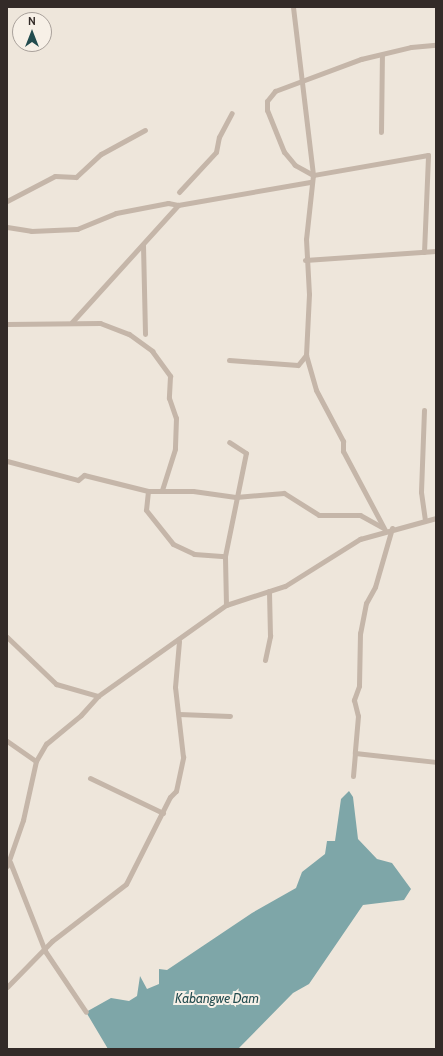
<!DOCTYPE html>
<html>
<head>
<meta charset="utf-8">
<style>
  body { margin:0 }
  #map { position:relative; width:443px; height:1056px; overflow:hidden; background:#eee6db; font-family:Cabin,sans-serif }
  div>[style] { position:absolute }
  .water>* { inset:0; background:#7ea6a8 }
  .street>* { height:5px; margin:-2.5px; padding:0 2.5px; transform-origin:2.5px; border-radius:2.5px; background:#c5b6a9 }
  span { translate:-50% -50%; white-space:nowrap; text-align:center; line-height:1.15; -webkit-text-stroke:4px #f7f0e7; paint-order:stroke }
  .water-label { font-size:13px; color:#234c4f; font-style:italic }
  .frame { position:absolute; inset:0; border:8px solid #332b28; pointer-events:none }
  .north { position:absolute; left:12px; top:12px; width:40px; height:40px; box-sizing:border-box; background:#f7f0e7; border:1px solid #a9a19b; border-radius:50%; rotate:0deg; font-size:11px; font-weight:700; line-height:16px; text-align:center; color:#332b28 }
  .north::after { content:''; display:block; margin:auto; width:14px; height:18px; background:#234c4f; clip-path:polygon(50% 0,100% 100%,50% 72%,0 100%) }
</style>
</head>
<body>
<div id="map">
  <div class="water">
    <div style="clip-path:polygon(349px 791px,353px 797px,358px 839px,377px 859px,392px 863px,411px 889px,404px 900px,363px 905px,309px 984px,293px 993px,238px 1049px,108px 1049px,86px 1012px,111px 998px,129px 1001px,137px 996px,140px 976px,147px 989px,159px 984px,159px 969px,167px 970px,252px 913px,296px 888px,302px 872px,325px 854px,327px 841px,335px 841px,341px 799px)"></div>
  </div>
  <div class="street">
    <div style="left:293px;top:7px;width:169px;rotate:83.2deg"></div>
    <div style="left:313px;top:175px;width:64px;rotate:96.2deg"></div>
    <div style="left:306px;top:239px;width:55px;rotate:86.9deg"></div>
    <div style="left:309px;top:294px;width:61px;rotate:92.8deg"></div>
    <div style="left:306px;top:355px;width:36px;rotate:74deg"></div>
    <div style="left:316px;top:390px;width:58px;rotate:62.1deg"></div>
    <div style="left:343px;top:441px;width:10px;rotate:90deg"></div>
    <div style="left:343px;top:451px;width:89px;rotate:62deg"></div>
    <div style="left:381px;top:132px;width:77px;rotate:-89.3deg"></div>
    <div style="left:179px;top:192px;width:54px;rotate:-47.2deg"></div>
    <div style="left:216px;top:152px;width:15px;rotate:-79deg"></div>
    <div style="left:219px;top:137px;width:27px;rotate:-62deg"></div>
    <div style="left:7px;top:201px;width:54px;rotate:-27.5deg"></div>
    <div style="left:55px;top:176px;width:21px;rotate:3deg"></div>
    <div style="left:76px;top:177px;width:34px;rotate:-43deg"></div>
    <div style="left:101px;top:154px;width:50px;rotate:-28.6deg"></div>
    <div style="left:7px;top:227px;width:24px;rotate:9deg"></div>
    <div style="left:31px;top:231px;width:46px;rotate:-2.5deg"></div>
    <div style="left:77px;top:229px;width:42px;rotate:-22.3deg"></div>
    <div style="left:116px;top:213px;width:53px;rotate:-10.9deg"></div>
    <div style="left:168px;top:203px;width:10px;rotate:11deg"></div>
    <div style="left:143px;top:245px;width:89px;rotate:88.7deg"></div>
    <div style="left:424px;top:252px;width:97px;rotate:-87.6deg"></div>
    <div style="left:428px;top:155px;width:117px;rotate:170.1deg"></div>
    <div style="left:313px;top:175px;width:21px;rotate:-151deg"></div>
    <div style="left:295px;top:165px;width:17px;rotate:-130deg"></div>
    <div style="left:284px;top:152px;width:45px;rotate:-112deg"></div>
    <div style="left:267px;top:110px;width:9px;rotate:-90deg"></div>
    <div style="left:267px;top:101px;width:13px;rotate:-51deg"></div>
    <div style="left:275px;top:91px;width:92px;rotate:-20.4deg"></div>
    <div style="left:361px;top:59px;width:51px;rotate:-13.5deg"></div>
    <div style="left:411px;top:47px;width:25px;rotate:-5deg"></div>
    <div style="left:305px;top:260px;width:131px;rotate:-3.9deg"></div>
    <div style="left:72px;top:322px;width:158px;rotate:-47.8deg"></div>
    <div style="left:178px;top:205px;width:134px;rotate:-9.9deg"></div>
    <div style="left:7px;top:324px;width:93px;rotate:-0.6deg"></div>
    <div style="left:100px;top:323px;width:31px;rotate:21deg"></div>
    <div style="left:129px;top:334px;width:29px;rotate:36deg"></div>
    <div style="left:152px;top:351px;width:31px;rotate:54deg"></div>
    <div style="left:170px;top:376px;width:22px;rotate:93deg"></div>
    <div style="left:169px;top:398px;width:21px;rotate:71deg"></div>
    <div style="left:176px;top:418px;width:31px;rotate:92deg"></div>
    <div style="left:175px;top:449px;width:43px;rotate:107.6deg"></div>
    <div style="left:229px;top:360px;width:69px;rotate:4.1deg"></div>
    <div style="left:298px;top:365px;width:13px;rotate:-51deg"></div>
    <div style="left:424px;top:410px;width:82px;rotate:92.1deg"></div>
    <div style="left:421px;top:492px;width:28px;rotate:82deg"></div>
    <div style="left:7px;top:461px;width:73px;rotate:15deg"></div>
    <div style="left:78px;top:480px;width:8px;rotate:-40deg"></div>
    <div style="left:84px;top:475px;width:66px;rotate:14deg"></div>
    <div style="left:148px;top:491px;width:45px"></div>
    <div style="left:193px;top:491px;width:43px;rotate:7.9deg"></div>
    <div style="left:236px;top:497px;width:48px;rotate:-4.8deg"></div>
    <div style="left:284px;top:493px;width:41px;rotate:32.2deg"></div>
    <div style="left:319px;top:515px;width:41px"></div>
    <div style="left:360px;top:515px;width:26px;rotate:29deg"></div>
    <div style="left:148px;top:491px;width:19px;rotate:96deg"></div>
    <div style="left:146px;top:510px;width:43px;rotate:51.5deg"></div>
    <div style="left:173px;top:544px;width:23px;rotate:25deg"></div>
    <div style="left:194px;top:554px;width:31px;rotate:4deg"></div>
    <div style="left:392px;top:528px;width:61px;rotate:106.1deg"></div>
    <div style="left:375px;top:587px;width:18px;rotate:119deg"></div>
    <div style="left:366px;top:603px;width:31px;rotate:101deg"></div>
    <div style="left:360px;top:633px;width:53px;rotate:91.1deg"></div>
    <div style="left:359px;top:686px;width:15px;rotate:110deg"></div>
    <div style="left:354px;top:700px;width:16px;rotate:76deg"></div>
    <div style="left:358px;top:716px;width:37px;rotate:95deg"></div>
    <div style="left:355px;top:753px;width:81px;rotate:6.3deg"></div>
    <div style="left:226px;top:605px;width:49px;rotate:-91.2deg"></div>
    <div style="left:225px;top:556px;width:105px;rotate:-78.5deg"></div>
    <div style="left:246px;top:453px;width:20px;rotate:-147deg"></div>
    <div style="left:7px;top:637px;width:68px;rotate:43.8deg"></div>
    <div style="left:56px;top:684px;width:44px;rotate:15.9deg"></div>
    <div style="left:265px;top:660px;width:25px;rotate:-78deg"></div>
    <div style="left:270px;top:636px;width:45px;rotate:-91.3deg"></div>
    <div style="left:179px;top:714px;width:51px;rotate:2.2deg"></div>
    <div style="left:7px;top:741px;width:35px;rotate:35deg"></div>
    <div style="left:353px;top:776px;width:23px;rotate:-85deg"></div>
    <div style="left:90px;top:778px;width:81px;rotate:25.6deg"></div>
    <div style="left:10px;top:862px;width:96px;rotate:68.5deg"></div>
    <div style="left:45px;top:951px;width:73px;rotate:56.1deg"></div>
    <div style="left:7px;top:866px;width:49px;rotate:-70.8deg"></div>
    <div style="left:23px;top:820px;width:60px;rotate:-77.6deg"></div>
    <div style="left:36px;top:761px;width:20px;rotate:-60deg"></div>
    <div style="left:46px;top:744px;width:45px;rotate:-39.6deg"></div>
    <div style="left:81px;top:715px;width:25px;rotate:-48deg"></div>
    <div style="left:98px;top:696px;width:157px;rotate:-35.4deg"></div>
    <div style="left:226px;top:605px;width:62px;rotate:-17.9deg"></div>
    <div style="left:285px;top:586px;width:89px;rotate:-32.1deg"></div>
    <div style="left:360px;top:539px;width:79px;rotate:-15.4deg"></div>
    <div style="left:7px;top:987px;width:64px;rotate:-45.6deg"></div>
    <div style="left:52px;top:941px;width:93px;rotate:-37.6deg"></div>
    <div style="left:126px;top:884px;width:97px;rotate:-63.2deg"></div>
    <div style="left:170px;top:797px;width:8px;rotate:-45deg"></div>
    <div style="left:176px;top:791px;width:35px;rotate:-78deg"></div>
    <div style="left:183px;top:757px;width:70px;rotate:-96.5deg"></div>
    <div style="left:175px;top:687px;width:46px;rotate:-85deg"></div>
  </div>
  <div class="water-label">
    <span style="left:217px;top:998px">Kabangwe Dam</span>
  </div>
  <div class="frame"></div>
  <div class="north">N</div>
</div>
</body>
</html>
